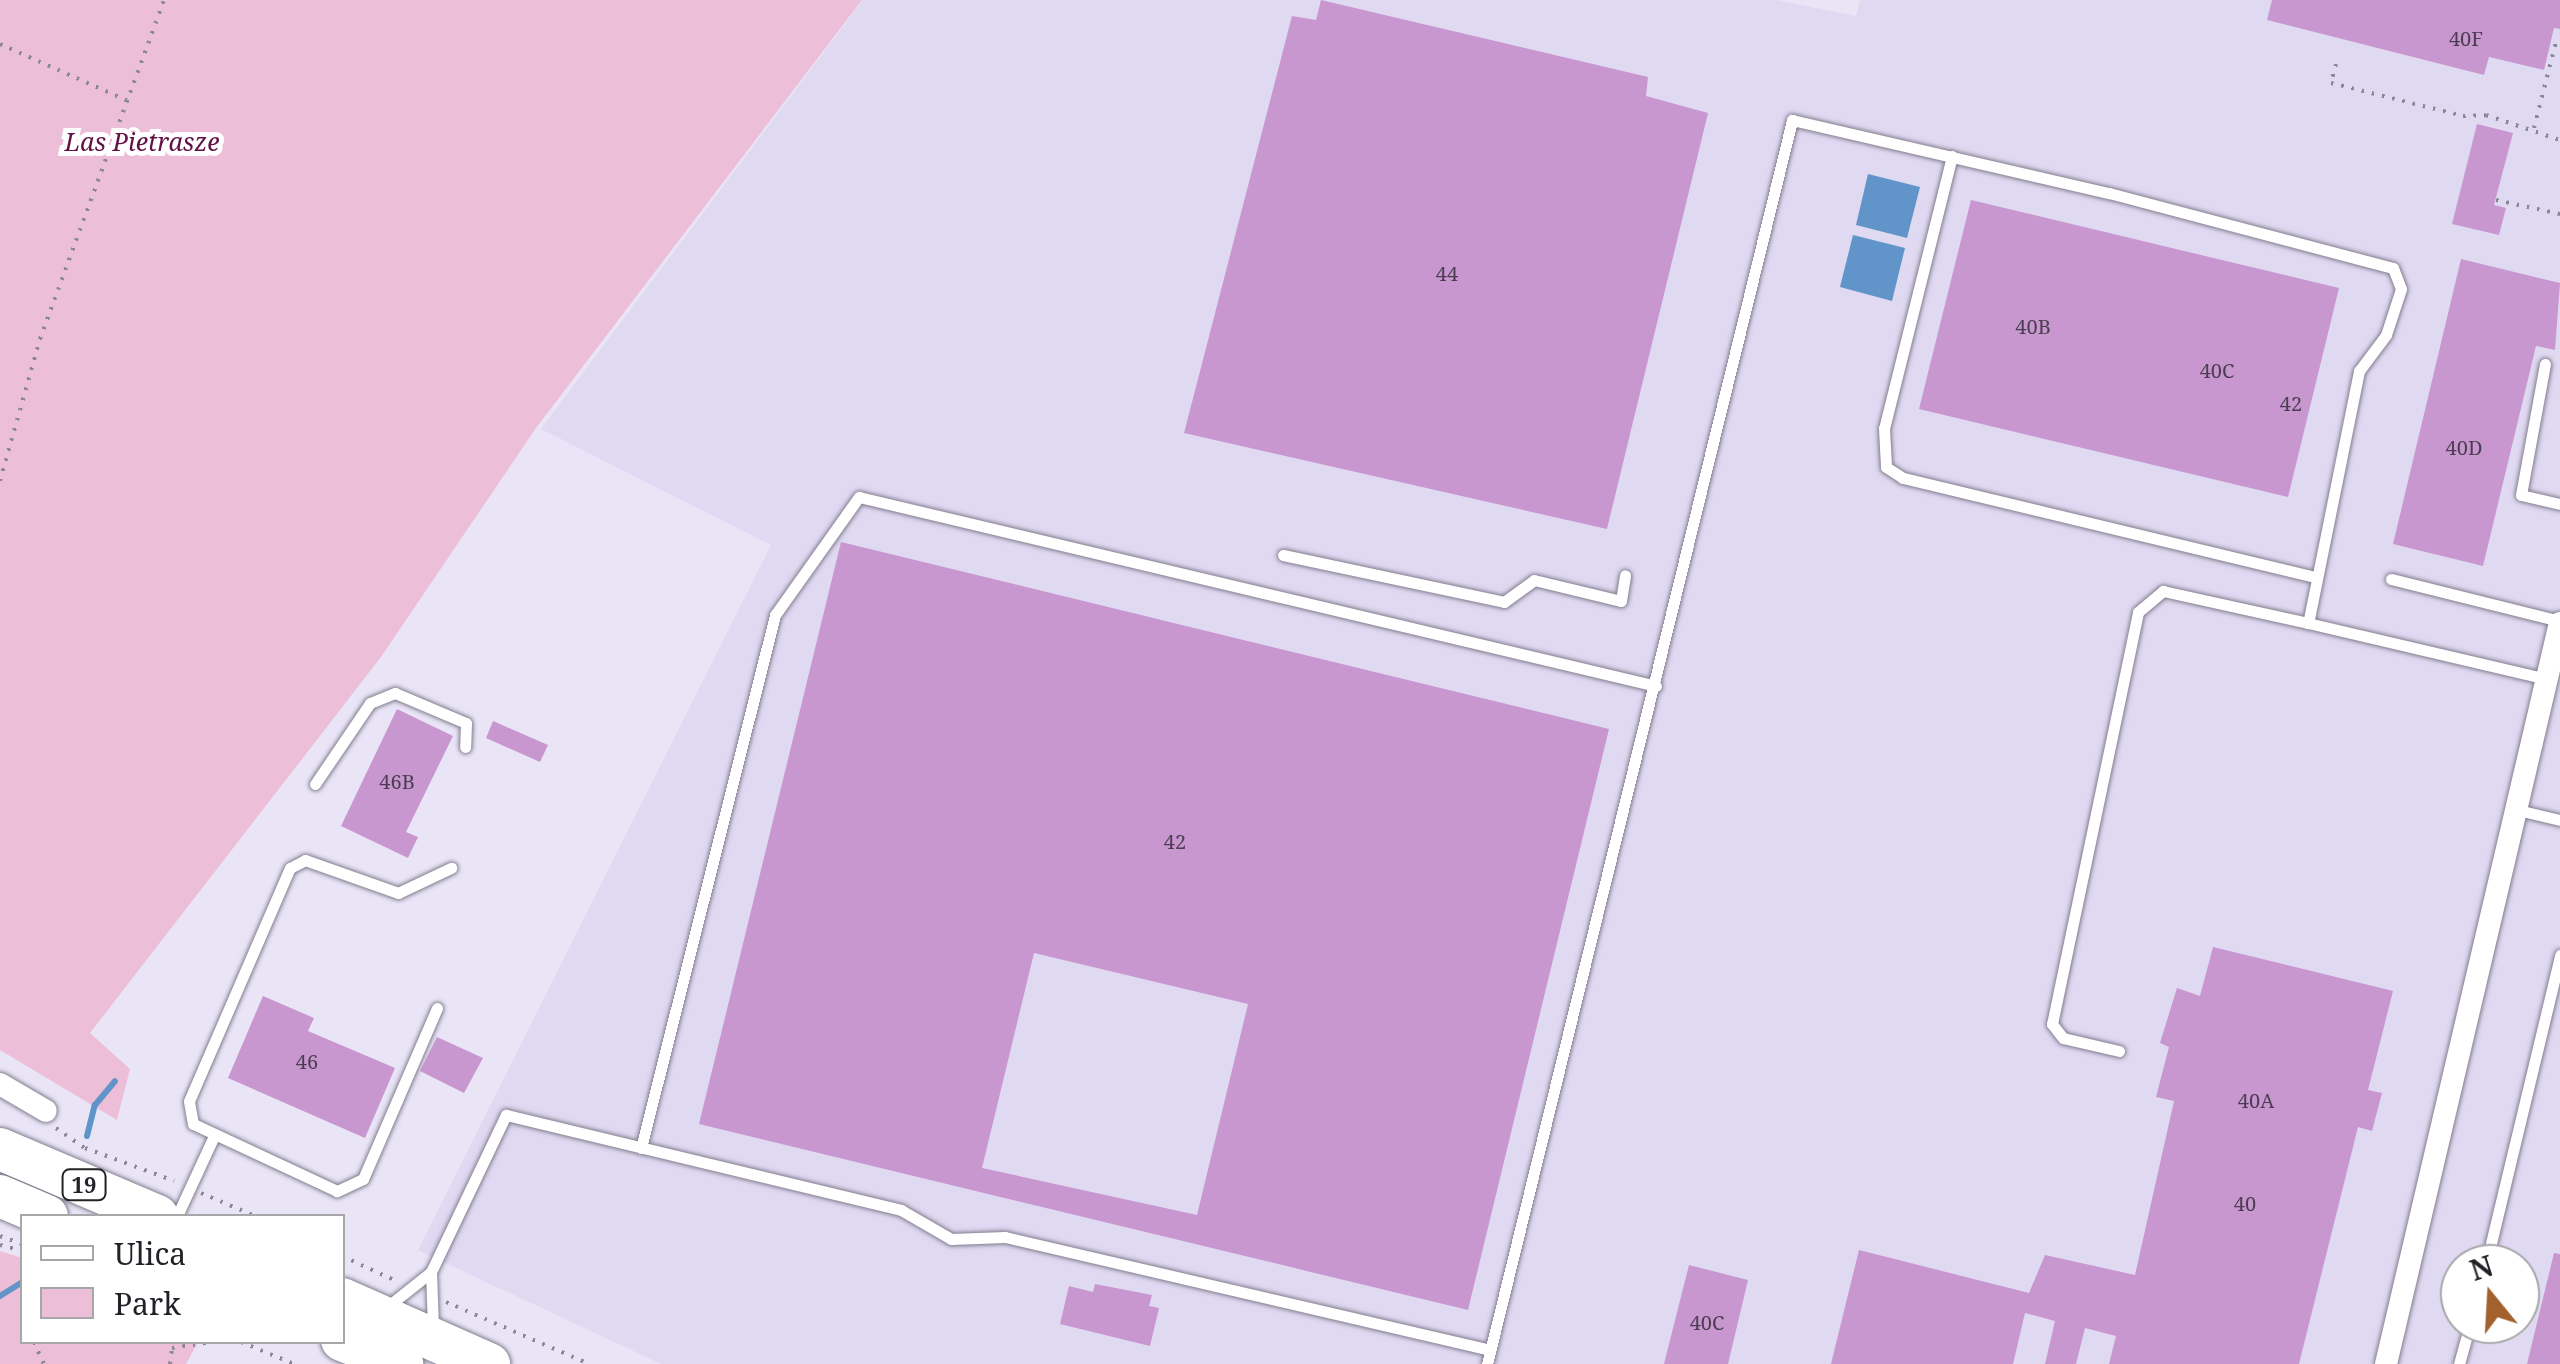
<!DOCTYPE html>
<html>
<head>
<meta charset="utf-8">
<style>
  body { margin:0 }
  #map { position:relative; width:2560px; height:1364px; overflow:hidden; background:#e9e5f7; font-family:"Noto Serif",serif }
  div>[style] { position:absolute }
  .built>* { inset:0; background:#e0d9f2 }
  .green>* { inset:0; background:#edbed7 }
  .water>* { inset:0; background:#6194c8 }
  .stream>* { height:6px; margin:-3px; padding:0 3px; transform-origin:3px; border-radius:3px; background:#6194c8 }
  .building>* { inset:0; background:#c897d0 }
  .path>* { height:4px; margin-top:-2px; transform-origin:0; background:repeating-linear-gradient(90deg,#8b8895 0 2.5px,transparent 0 10.5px) }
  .roads { filter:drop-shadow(0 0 2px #827e8e) drop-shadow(0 0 2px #827e8e) }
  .lane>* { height:11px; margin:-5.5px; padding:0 5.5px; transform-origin:5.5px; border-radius:5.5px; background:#fff }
  .street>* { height:22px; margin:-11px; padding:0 11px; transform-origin:11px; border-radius:11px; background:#fff }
  .highway>* { height:42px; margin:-21px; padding:0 21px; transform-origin:21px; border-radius:21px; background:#fff }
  span { translate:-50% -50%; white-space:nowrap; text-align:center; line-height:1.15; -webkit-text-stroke:10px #fff; paint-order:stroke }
  .number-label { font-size:20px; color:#4c3e51 }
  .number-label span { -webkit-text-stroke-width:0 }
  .shield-label span { padding:2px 8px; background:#fff; border:2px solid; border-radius:8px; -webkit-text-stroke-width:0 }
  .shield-label { font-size:22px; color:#222127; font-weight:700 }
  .park-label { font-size:25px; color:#601045; font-style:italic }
  .legend { position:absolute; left:20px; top:1214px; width:325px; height:130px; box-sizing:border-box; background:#fff; border:2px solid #a7a6a9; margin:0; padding:12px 18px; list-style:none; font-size:30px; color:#222127 }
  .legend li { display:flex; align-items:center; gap:20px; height:50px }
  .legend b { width:50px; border:2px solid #a7a6a9 }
  .north { position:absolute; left:2440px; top:1244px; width:100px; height:100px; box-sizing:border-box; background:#fff; border:2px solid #a7a6a9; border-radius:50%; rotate:342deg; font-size:28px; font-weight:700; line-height:40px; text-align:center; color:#222127 }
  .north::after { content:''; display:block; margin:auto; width:35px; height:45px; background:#a3622d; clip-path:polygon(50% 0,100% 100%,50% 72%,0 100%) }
</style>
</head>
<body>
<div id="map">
  <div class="built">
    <div style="clip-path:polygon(evenodd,863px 0,1775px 0,1856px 16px,1860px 0,2560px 0,2560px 1364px,661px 1364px,418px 1250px,771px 545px,541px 429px,863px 0,2460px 1264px,2520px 1264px,2520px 1324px,2460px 1324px,2460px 1264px)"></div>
  </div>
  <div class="green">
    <div style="clip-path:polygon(0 0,862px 0,536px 428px,381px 657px,90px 1033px,130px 1069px,117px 1120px,0 1050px)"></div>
    <div style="clip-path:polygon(0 1251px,22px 1258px,22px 1342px,198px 1342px,186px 1364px,0 1364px)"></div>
  </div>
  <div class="water">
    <div style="clip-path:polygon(1868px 174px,1920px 187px,1907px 238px,1856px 225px)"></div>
    <div style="clip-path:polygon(1853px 235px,1905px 248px,1892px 301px,1840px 287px)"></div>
  </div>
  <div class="stream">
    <div style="left:87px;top:1136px;width:32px;rotate:-76deg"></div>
    <div style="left:95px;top:1105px;width:31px;rotate:-50deg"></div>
    <div style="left:0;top:1296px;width:26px;rotate:-32deg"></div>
  </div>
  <div class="building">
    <div style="clip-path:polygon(1321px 0,1648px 77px,1646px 96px,1708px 113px,1607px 529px,1184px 433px,1292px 16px,1316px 20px)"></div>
    <div style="clip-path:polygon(2272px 0,2560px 0,2560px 29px,2554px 28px,2544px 70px,2489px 57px,2484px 75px,2267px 20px)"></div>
    <div style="clip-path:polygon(2477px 124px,2513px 133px,2494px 205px,2506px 208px,2499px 235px,2452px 224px)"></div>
    <div style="clip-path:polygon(1971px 200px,2339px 288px,2288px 497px,1919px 409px)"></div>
    <div style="clip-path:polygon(2461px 259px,2560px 283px,2555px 350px,2536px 346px,2483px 566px,2393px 544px)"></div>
    <div style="clip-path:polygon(evenodd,841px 542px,1609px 729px,1468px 1310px,699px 1124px,841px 542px,1034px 953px,1248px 1004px,1197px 1215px,982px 1168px,1034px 953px)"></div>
    <div style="clip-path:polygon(397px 709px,453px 736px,406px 832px,418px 837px,408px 858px,341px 826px)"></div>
    <div style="clip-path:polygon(493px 721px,548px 745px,540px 762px,486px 738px)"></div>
    <div style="clip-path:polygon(2213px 947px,2393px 991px,2368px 1090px,2382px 1093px,2372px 1131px,2358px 1127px,2299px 1364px,2109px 1364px,2116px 1336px,2085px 1328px,2076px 1364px,2045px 1364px,2055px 1321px,2025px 1313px,2013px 1364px,1831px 1364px,1859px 1250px,2029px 1293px,2045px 1255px,2135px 1275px,2174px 1101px,2156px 1097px,2169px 1047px,2160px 1043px,2177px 988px,2200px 996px)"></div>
    <div style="clip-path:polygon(263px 996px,314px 1018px,308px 1031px,395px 1068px,365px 1138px,228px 1078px)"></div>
    <div style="clip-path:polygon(437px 1037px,483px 1058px,464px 1093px,420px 1071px)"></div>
    <div style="clip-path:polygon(2554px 1253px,2560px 1254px,2560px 1364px,2527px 1364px)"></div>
    <div style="clip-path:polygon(1689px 1265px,1748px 1280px,1728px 1364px,1664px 1364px)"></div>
    <div style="clip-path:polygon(1095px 1284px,1152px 1295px,1149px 1306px,1159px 1308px,1150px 1346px,1060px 1324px,1069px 1286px,1093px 1292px)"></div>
  </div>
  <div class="path">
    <div style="left:0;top:44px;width:140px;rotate:24deg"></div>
    <div style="left:2336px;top:64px;width:20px;rotate:105deg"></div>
    <div style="left:2331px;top:83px;width:136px;rotate:14deg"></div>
    <div style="left:2463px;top:116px;width:23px;rotate:-2deg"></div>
    <div style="left:2486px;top:115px;width:78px;rotate:18.7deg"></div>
    <div style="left:2534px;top:128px;width:93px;rotate:-75.7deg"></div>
    <div style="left:2496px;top:200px;width:66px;rotate:12.3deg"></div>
    <div style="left:0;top:481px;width:148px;rotate:-74.3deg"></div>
    <div style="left:40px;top:339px;width:361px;rotate:-69.9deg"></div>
    <div style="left:56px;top:1128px;width:35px;rotate:35deg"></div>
    <div style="left:85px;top:1148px;width:95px;rotate:20.3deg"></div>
    <div style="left:201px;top:1193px;width:59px;rotate:23.1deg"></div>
    <div style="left:0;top:1236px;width:23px;rotate:20deg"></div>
    <div style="left:0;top:1245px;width:23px;rotate:15deg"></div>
    <div style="left:342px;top:1256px;width:60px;rotate:24.8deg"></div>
    <div style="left:446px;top:1302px;width:156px;rotate:23.4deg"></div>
    <div style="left:34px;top:1342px;width:24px;rotate:66deg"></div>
    <div style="left:241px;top:1342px;width:57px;rotate:22.5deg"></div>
    <div style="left:170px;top:1364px;width:16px;rotate:-83deg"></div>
    <div style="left:172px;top:1348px;width:40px;rotate:-8.5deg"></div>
  </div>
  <div class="roads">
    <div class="lane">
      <div style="left:1952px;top:156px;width:280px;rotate:104deg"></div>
      <div style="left:1884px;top:428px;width:39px;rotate:87deg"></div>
      <div style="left:1886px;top:467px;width:20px;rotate:33deg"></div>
      <div style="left:1903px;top:478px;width:423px;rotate:13.5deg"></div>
      <div style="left:2545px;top:364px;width:133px;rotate:100.4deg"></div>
      <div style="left:2521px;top:495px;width:40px;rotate:13deg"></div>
      <div style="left:1283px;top:555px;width:226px;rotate:12deg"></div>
      <div style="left:1504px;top:602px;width:37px;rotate:-36deg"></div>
      <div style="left:1534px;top:580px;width:89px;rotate:13.6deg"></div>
      <div style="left:1621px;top:601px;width:26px;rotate:-81deg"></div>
      <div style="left:2391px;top:579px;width:174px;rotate:14deg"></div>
      <div style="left:315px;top:784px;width:98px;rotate:-55.8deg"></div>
      <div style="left:370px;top:703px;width:27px;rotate:-22deg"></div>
      <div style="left:395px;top:693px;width:77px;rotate:22.9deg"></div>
      <div style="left:466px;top:723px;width:24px;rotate:92deg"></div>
      <div style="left:2518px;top:810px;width:43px;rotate:13.4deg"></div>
      <div style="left:437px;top:1008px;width:186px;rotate:113.4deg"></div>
      <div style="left:363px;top:1179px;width:29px;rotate:155deg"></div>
      <div style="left:337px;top:1191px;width:159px;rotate:-155deg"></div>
      <div style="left:193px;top:1124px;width:23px;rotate:-100deg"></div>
      <div style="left:189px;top:1101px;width:254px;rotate:-66.6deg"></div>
      <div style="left:290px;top:868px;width:17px;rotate:-28deg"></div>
      <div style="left:305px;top:860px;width:99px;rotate:19.5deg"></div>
      <div style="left:398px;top:893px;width:59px;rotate:-25.3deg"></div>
      <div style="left:2119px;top:1051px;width:57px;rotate:-166.9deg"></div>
      <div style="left:2063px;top:1038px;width:18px;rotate:-128deg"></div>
      <div style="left:2052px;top:1024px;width:421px;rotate:-78.2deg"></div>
      <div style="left:2138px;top:612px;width:33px;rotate:-40deg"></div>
      <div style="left:2163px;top:591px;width:148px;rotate:12.4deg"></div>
      <div style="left:641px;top:1148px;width:550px;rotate:-75.89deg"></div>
      <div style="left:775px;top:615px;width:145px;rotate:-54.6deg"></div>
      <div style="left:859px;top:497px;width:819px;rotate:13.34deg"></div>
      <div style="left:177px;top:1216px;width:88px;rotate:-65.2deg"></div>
      <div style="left:2486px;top:1264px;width:318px;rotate:-76.5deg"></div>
      <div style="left:387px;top:1307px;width:56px;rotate:-38.5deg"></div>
      <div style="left:433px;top:1328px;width:56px;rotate:-92deg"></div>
      <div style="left:431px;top:1272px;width:174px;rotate:-64.5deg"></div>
      <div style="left:506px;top:1115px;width:406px;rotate:13.5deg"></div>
      <div style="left:901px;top:1210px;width:58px;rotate:30.1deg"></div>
      <div style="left:951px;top:1239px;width:54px;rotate:-2.1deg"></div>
      <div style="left:1005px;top:1237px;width:498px;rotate:13.1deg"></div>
      <div style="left:1487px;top:1364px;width:1281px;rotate:-76.22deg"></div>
      <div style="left:1792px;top:120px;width:325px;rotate:13deg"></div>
      <div style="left:2109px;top:193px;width:294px;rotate:14.8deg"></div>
      <div style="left:2393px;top:268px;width:22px;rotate:69deg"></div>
      <div style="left:2401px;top:289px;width:48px;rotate:108.1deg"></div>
      <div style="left:2386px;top:335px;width:45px;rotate:126.9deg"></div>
      <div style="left:2359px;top:371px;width:257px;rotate:101.4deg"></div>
      <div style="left:2308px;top:623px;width:244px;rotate:13.2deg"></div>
      <div style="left:2459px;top:1364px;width:41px;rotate:-74.6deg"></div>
    </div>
    <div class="street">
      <div style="left:0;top:1084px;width:53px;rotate:30.4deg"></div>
      <div style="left:2386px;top:1364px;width:761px;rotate:-76.79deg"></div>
    </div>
    <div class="highway">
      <div style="left:0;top:1149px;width:171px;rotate:23.1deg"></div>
      <div style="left:0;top:1196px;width:51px;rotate:23.1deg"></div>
      <div style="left:342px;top:1299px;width:161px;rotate:23.9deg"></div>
      <div style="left:342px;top:1340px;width:65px;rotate:21.8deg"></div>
    </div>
  </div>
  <div class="number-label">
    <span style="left:2466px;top:38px">40F</span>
    <span style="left:1447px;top:273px">44</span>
    <span style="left:2033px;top:326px">40B</span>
    <span style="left:2217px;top:370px">40C</span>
    <span style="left:2291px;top:403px">42</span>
    <span style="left:2464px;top:447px">40D</span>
    <span style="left:397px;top:781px">46B</span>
    <span style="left:1175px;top:841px">42</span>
    <span style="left:307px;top:1061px">46</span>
    <span style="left:2256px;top:1100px">40A</span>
    <span style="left:2245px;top:1203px">40</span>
    <span style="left:1707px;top:1322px">40C</span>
  </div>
  <div class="shield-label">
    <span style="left:84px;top:1185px">19</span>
  </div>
  <div class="park-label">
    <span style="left:142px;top:141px">Las Pietrasze</span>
  </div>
  <ul class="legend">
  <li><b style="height:12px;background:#fff"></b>Ulica</li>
  <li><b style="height:28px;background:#edbed7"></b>Park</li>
  </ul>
  <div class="north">N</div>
</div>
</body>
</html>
